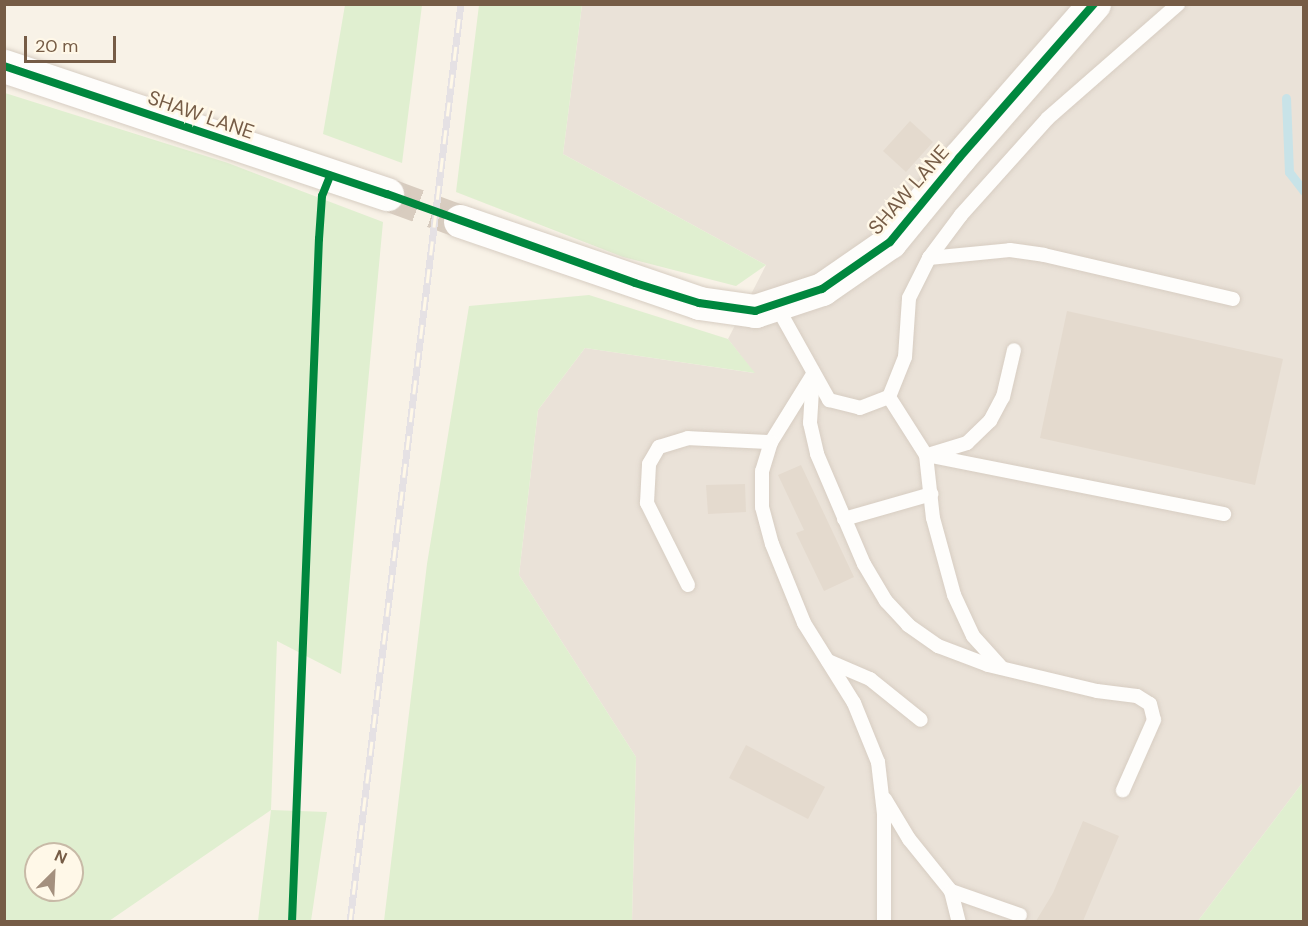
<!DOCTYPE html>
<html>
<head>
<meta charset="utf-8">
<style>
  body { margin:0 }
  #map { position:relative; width:1308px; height:926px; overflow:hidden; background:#f8f2e7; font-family:"DM Sans",sans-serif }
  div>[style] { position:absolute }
  .industrial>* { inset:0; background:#eae2d8 }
  .green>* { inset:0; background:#e0efd0 }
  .stream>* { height:9px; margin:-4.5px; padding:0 4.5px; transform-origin:4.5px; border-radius:4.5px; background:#c8e3e8 }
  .building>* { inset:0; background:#e4dace }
  .tertiary-tunnel>* { height:33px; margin-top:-16.5px; transform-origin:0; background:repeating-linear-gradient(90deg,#d8ccbf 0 33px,transparent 0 49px) }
  .roads { filter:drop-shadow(0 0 2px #d7cdc2) drop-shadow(0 0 2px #d7cdc2) }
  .service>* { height:14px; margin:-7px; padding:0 7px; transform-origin:7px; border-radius:7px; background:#fefdfb }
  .tertiary>* { height:33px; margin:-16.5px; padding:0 16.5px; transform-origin:16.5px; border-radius:16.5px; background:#fefdfb }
  .rail>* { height:7px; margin-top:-3.5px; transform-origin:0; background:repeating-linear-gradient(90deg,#fff8e8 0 14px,#e5e1e4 0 28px); box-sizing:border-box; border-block:2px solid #e5e1e4 }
  .cycleway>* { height:8px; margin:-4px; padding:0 4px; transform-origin:4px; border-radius:4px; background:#00873e }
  span { translate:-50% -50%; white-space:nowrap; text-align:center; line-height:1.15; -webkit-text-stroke:5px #fff8e8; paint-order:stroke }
  .street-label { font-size:20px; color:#765c46 }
  .frame { position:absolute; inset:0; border:6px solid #765c46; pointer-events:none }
  .north { position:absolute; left:24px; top:842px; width:60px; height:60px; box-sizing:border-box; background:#fff8e8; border:2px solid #c8baa7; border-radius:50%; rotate:24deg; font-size:16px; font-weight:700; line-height:24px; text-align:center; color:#765c46 }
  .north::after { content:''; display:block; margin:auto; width:21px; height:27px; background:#a4907e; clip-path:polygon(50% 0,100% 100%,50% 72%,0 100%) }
  .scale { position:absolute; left:24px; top:36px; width:92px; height:27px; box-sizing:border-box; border:3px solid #765c46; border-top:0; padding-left:8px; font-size:18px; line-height:21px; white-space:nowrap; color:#765c46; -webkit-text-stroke:4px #fff8e8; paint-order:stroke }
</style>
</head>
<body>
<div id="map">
  <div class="industrial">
    <div style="clip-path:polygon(582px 5px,1303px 5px,1303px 782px,1198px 921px,632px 921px,636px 757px,519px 575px,538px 410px,585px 348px,754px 373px,728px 339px,766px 265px,563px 154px)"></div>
  </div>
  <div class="green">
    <div style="clip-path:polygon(345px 5px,422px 5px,402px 163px,323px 134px)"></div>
    <div style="clip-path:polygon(479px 5px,582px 5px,563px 154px,766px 265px,736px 286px,623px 257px,456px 192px)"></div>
    <div style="clip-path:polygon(evenodd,5px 93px,228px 163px,383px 222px,341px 674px,277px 641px,271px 810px,327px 812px,311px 921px,258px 921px,271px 810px,109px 921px,5px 921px,5px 93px,36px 854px,72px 854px,72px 890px,36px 890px,36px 854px)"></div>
    <div style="clip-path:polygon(589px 295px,728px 339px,755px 373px,585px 348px,538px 410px,519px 575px,636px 757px,632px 921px,384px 921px,427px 564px,469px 306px)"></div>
    <div style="clip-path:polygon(1303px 782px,1303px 921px,1198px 921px)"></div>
  </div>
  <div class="stream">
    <div style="left:1286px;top:98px;width:74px;rotate:87.7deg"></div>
    <div style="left:1289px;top:172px;width:24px;rotate:52deg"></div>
  </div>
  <div class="building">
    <div style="clip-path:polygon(910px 121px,933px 142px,906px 172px,883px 151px)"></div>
    <div style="clip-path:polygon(1067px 311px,1283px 359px,1255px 485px,1040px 438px)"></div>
    <div style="clip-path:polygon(801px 465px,854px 577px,824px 591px,796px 533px,804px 530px,778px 475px)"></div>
    <div style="clip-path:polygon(745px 484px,746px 512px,708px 514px,706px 485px)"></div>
    <div style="clip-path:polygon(746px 745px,825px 787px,808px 819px,729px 778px)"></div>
    <div style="clip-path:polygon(1083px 821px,1119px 836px,1083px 921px,1036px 921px,1053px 893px)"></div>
  </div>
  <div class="tertiary-tunnel">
    <div style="left:387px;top:194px;width:78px;rotate:20.3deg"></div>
  </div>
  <div class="roads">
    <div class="service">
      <div style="left:929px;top:258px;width:81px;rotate:-5.6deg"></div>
      <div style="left:1010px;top:250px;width:34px;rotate:8deg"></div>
      <div style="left:1044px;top:255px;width:194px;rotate:13.1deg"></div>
      <div style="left:776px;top:305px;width:109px;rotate:60.8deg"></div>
      <div style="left:829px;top:400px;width:32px;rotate:14deg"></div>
      <div style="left:860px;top:408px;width:31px;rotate:-21deg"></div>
      <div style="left:889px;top:397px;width:43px;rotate:-68.2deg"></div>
      <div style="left:905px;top:357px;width:59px;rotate:-86.1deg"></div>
      <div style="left:909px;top:298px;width:45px;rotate:-63.4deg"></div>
      <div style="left:929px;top:258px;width:54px;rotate:-53.3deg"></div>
      <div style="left:961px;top:215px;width:130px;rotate:-48.1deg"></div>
      <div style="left:1048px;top:118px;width:173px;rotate:-41.2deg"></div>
      <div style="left:813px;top:374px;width:49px;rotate:93.5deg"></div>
      <div style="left:810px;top:423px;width:32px;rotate:77deg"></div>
      <div style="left:817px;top:454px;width:120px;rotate:66.9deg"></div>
      <div style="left:864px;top:564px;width:43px;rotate:59.3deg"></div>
      <div style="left:886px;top:601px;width:33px;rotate:47deg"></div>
      <div style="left:908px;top:625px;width:37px;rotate:35deg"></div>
      <div style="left:938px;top:646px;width:53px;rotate:20.8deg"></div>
      <div style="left:988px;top:665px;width:112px;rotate:13.4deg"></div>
      <div style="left:1097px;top:691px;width:40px;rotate:7.1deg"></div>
      <div style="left:1137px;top:696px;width:15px;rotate:32deg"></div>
      <div style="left:1150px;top:704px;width:16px;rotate:76deg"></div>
      <div style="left:1154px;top:720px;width:77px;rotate:113.9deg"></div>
      <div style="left:812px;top:376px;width:78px;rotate:121.8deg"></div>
      <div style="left:771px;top:442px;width:30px;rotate:107deg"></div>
      <div style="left:762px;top:471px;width:36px;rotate:90deg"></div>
      <div style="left:762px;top:507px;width:38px;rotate:75deg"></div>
      <div style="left:772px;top:544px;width:85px;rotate:67.9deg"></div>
      <div style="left:804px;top:623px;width:94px;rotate:58deg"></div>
      <div style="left:854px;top:703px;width:64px;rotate:67.9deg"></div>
      <div style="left:878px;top:762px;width:52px;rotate:83.4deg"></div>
      <div style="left:884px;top:814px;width:108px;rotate:90deg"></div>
      <div style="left:889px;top:397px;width:69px;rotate:57.5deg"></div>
      <div style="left:926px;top:455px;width:63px;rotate:83.7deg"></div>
      <div style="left:933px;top:518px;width:80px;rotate:74.7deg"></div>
      <div style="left:954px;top:595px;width:45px;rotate:65.1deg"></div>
      <div style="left:973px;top:636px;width:43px;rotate:47.8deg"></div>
      <div style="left:926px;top:455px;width:304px;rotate:11.2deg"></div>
      <div style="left:928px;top:455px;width:41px;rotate:-17.1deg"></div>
      <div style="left:967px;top:443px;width:32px;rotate:-44deg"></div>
      <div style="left:990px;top:421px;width:27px;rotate:-62deg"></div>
      <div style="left:1003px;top:397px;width:48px;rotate:-76.8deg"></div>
      <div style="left:844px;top:519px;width:91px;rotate:-16deg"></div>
      <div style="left:688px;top:585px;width:92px;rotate:-116.6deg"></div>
      <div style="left:647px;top:503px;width:39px;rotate:-87deg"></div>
      <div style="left:649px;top:464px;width:20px;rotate:-60deg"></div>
      <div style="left:659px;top:447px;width:30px;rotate:-17deg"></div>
      <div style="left:688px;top:438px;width:83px;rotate:2.8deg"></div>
      <div style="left:828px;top:661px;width:46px;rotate:23.2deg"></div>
      <div style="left:870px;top:679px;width:65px;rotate:38.8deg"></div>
      <div style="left:885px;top:799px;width:47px;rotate:59deg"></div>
      <div style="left:909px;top:839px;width:67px;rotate:51.1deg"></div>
      <div style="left:951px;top:891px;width:32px;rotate:76deg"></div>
      <div style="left:951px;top:891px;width:73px;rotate:19.2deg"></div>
    </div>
    <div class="tertiary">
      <div style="left:4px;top:66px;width:404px;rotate:18.5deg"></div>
      <div style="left:460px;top:221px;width:253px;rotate:18.9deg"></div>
      <div style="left:699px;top:303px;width:57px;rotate:8.1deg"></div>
      <div style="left:755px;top:311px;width:71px;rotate:-18.2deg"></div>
      <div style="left:822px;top:289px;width:83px;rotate:-34.7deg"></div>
      <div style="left:890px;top:242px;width:109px;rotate:-50.6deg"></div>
      <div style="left:959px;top:158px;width:205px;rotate:-48.8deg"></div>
    </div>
  </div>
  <div class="rail">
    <div style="left:350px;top:922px;width:925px;rotate:-83.11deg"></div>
  </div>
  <div class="cycleway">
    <div style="left:4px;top:66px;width:404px;rotate:18.5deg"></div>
    <div style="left:387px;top:194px;width:263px;rotate:19.7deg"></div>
    <div style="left:635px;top:283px;width:67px;rotate:17.4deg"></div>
    <div style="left:699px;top:303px;width:57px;rotate:8.1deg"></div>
    <div style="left:755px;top:311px;width:71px;rotate:-18.2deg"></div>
    <div style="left:822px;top:289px;width:83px;rotate:-34.7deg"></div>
    <div style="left:890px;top:242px;width:109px;rotate:-50.6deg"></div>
    <div style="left:959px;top:158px;width:205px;rotate:-48.8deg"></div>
    <div style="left:292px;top:922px;width:684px;rotate:-87.74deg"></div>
    <div style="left:319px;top:239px;width:43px;rotate:-86deg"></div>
    <div style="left:322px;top:196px;width:22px;rotate:-68deg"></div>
  </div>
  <div class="street-label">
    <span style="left:201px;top:115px;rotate:19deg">SHAW LANE</span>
    <span style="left:909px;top:190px;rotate:-49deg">SHAW LANE</span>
  </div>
  <div class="frame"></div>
  <div class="north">N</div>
  <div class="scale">20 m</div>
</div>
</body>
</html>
